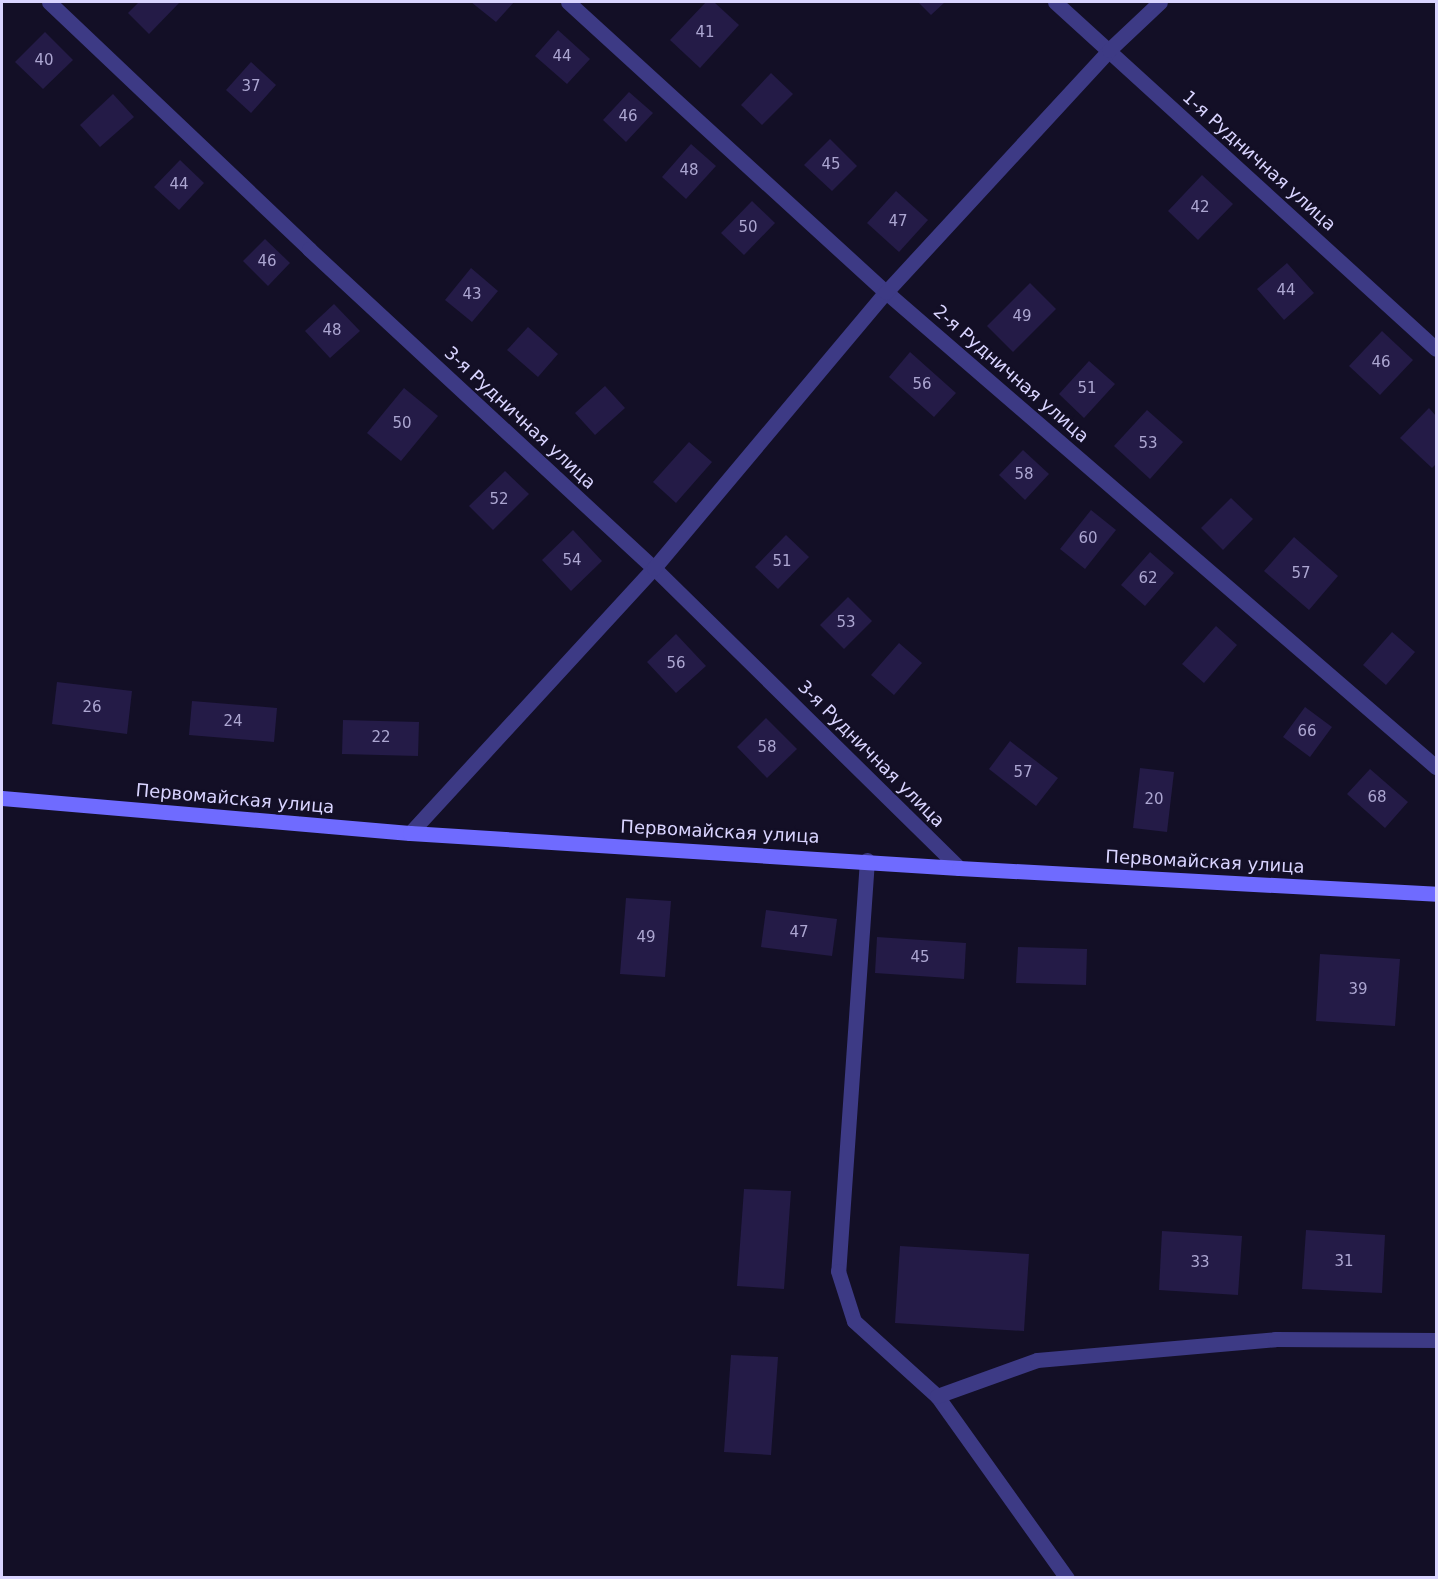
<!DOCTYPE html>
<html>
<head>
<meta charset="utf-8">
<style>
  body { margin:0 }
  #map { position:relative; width:1438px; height:1579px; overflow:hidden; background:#130f26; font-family:"DejaVu Sans",sans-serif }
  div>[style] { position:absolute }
  .building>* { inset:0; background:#241b47 }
  .minor>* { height:15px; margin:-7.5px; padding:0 7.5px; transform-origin:7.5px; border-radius:7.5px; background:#3d3a85 }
  .secondary>* { height:15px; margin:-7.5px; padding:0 7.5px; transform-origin:7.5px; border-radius:7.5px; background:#6f6bff }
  span { translate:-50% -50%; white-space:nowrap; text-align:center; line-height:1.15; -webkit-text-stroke:4.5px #130f26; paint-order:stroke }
  .number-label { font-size:15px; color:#aca6d1 }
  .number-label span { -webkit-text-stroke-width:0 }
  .street-label { font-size:18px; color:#d9d4ff }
  .frame { position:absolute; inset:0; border:3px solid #d9d4ff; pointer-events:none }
</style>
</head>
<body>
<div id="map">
  <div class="building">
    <div style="clip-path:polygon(139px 2px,180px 2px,149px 34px,128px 13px)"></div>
    <div style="clip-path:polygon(471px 2px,514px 2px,496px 22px)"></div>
    <div style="clip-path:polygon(706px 2px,714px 2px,739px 25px,700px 68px,670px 40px)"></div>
    <div style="clip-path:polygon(918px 2px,945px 2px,931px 15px)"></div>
    <div style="clip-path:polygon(558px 30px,590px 59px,567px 84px,535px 56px)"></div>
    <div style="clip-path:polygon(45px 32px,73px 60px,43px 89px,15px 62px)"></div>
    <div style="clip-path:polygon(251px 62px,276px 85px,251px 113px,226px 90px)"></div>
    <div style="clip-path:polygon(771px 73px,793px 94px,762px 125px,741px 105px)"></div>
    <div style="clip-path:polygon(629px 92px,653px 113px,626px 142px,603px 120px)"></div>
    <div style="clip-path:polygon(113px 94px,134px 117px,100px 147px,80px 125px)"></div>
    <div style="clip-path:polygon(830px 139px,857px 166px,832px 191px,804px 165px)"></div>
    <div style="clip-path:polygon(691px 144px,716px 166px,686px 199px,662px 177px)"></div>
    <div style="clip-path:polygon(180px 160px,204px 183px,179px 210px,154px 187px)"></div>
    <div style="clip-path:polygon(1202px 175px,1233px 204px,1198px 240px,1168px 211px)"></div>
    <div style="clip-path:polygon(896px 191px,928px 220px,899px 252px,867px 223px)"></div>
    <div style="clip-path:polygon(752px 201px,775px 223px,744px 255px,721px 233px)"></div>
    <div style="clip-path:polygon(265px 239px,290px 263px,268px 286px,243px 261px)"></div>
    <div style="clip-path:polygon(1287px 263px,1314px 293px,1284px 320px,1257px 289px)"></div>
    <div style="clip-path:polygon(471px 268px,498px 291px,472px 322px,445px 300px)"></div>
    <div style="clip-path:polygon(1030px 283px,1056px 309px,1013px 352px,987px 326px)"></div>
    <div style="clip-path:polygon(334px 304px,360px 331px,330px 358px,305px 331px)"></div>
    <div style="clip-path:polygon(528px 327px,558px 354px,538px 377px,507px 350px)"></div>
    <div style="clip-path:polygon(1382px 331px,1413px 360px,1380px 395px,1349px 366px)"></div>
    <div style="clip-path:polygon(910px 352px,956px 393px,934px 417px,889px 377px)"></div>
    <div style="clip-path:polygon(1089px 361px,1115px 384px,1084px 418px,1059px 394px)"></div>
    <div style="clip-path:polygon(605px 386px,625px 408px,595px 435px,575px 413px)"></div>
    <div style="clip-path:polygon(404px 388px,438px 416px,401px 461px,367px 433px)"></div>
    <div style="clip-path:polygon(1429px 408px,1436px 416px,1436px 464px,1432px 468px,1400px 438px)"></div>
    <div style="clip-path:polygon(1147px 410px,1183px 442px,1150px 479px,1114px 446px)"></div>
    <div style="clip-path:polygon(689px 442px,712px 462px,676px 503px,653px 482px)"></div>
    <div style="clip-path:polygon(1023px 450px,1049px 474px,1025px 500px,999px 475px)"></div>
    <div style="clip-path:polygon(505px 471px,529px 494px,493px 530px,469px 506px)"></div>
    <div style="clip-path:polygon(1231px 498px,1253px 519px,1223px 550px,1201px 528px)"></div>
    <div style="clip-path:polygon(1091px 510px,1116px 530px,1085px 569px,1060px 549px)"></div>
    <div style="clip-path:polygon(573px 530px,602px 561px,571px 591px,542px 560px)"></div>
    <div style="clip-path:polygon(786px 535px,809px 557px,778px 589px,755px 567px)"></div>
    <div style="clip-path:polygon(1294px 537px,1338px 576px,1309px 610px,1264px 571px)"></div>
    <div style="clip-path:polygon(1150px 552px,1174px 573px,1145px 606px,1121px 585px)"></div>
    <div style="clip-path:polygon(848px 597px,872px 621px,844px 649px,820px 625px)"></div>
    <div style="clip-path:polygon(1216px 626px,1237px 645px,1204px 683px,1182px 664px)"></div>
    <div style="clip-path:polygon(1392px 632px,1415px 652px,1386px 685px,1363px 665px)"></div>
    <div style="clip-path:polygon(676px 634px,706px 666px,676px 693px,647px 662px)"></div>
    <div style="clip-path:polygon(899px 643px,922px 663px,894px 695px,871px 675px)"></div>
    <div style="clip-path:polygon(57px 682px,132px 691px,127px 734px,52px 724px)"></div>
    <div style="clip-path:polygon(192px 701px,277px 708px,274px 742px,189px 735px)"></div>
    <div style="clip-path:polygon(1305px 707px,1332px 727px,1310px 757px,1283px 737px)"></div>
    <div style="clip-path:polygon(766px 718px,797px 749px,767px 778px,737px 747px)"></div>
    <div style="clip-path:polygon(343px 720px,419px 722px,418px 756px,342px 754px)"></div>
    <div style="clip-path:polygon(1010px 741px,1058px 778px,1036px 806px,989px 769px)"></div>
    <div style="clip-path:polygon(1140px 768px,1174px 772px,1167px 832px,1133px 828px)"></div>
    <div style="clip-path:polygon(1370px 769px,1408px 802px,1385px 828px,1347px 794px)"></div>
    <div style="clip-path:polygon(626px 898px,671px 901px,665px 977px,620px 974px)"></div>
    <div style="clip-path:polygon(766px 910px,837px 919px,832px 956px,761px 947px)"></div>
    <div style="clip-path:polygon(877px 937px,966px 943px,964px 979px,875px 973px)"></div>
    <div style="clip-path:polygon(1018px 947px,1087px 949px,1086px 985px,1016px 983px)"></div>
    <div style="clip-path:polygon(1320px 954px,1400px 959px,1395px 1026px,1316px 1021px)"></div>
    <div style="clip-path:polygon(744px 1189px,791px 1191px,784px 1289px,737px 1286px)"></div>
    <div style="clip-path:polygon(1306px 1230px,1385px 1235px,1382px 1293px,1302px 1289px)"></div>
    <div style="clip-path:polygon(1162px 1231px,1242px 1236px,1238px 1295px,1159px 1290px)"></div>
    <div style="clip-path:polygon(900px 1246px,1029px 1254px,1024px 1331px,895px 1323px)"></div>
    <div style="clip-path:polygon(731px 1355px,778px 1357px,771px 1455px,724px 1452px)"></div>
  </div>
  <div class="minor">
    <div style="left:49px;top:2px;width:359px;rotate:43.5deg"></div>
    <div style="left:309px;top:249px;width:470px;rotate:42.8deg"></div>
    <div style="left:654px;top:568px;width:428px;rotate:44.5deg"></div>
    <div style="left:568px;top:2px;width:430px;rotate:42.4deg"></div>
    <div style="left:886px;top:292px;width:727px;rotate:40.82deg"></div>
    <div style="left:1055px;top:2px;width:515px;rotate:42.33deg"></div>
    <div style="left:410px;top:833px;width:360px;rotate:-47.4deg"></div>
    <div style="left:654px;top:568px;width:361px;rotate:-50deg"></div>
    <div style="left:886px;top:292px;width:329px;rotate:-47.3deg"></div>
    <div style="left:1109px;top:50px;width:70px;rotate:-43.3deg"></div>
    <div style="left:867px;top:860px;width:412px;rotate:94deg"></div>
    <div style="left:838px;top:1271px;width:52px;rotate:72.3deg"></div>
    <div style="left:854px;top:1321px;width:112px;rotate:42.1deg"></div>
    <div style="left:937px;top:1396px;width:224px;rotate:54.5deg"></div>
    <div style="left:937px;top:1396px;width:106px;rotate:-19.8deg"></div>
    <div style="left:1037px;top:1360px;width:239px;rotate:-5deg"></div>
    <div style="left:1275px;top:1339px;width:161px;rotate:0.4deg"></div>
  </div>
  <div class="secondary">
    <div style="left:2px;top:798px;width:409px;rotate:4.9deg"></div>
    <div style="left:410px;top:833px;width:550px;rotate:3.65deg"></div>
    <div style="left:959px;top:868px;width:478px;rotate:3.1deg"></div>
  </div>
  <div class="number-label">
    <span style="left:705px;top:33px">41</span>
    <span style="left:562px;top:57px">44</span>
    <span style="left:44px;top:61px">40</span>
    <span style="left:251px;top:87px">37</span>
    <span style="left:628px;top:117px">46</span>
    <span style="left:831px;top:165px">45</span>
    <span style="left:689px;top:171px">48</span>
    <span style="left:179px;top:185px">44</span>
    <span style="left:1200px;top:208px">42</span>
    <span style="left:898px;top:222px">47</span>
    <span style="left:748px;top:228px">50</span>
    <span style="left:267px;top:262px">46</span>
    <span style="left:1286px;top:291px">44</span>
    <span style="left:472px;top:295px">43</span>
    <span style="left:1022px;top:317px">49</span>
    <span style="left:332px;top:331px">48</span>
    <span style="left:1381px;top:363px">46</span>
    <span style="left:922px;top:385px">56</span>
    <span style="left:1087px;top:389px">51</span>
    <span style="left:402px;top:424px">50</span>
    <span style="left:1148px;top:444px">53</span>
    <span style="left:1024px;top:475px">58</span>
    <span style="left:499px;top:500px">52</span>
    <span style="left:1088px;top:539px">60</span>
    <span style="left:572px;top:561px">54</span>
    <span style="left:782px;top:562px">51</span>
    <span style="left:1301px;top:574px">57</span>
    <span style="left:1148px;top:579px">62</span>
    <span style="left:846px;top:623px">53</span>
    <span style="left:676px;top:664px">56</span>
    <span style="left:92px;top:708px">26</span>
    <span style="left:233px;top:722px">24</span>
    <span style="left:1307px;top:732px">66</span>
    <span style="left:381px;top:738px">22</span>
    <span style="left:767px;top:748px">58</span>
    <span style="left:1023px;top:773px">57</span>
    <span style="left:1377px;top:798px">68</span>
    <span style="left:1154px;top:800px">20</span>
    <span style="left:799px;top:933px">47</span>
    <span style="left:646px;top:938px">49</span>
    <span style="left:920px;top:958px">45</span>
    <span style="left:1358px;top:990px">39</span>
    <span style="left:1344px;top:1262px">31</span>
    <span style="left:1200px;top:1263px">33</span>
  </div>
  <div class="street-label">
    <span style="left:1259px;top:161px;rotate:42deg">1-я Рудничная улица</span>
    <span style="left:1011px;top:374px;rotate:41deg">2-я Рудничная улица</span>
    <span style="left:520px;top:418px;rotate:43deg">3-я Рудничная улица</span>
    <span style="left:871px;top:754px;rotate:45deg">3-я Рудничная улица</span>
    <span style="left:235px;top:799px;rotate:5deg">Первомайская улица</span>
    <span style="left:720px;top:832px;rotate:3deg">Первомайская улица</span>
    <span style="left:1205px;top:862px;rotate:3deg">Первомайская улица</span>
  </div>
  <div class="frame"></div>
</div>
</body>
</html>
